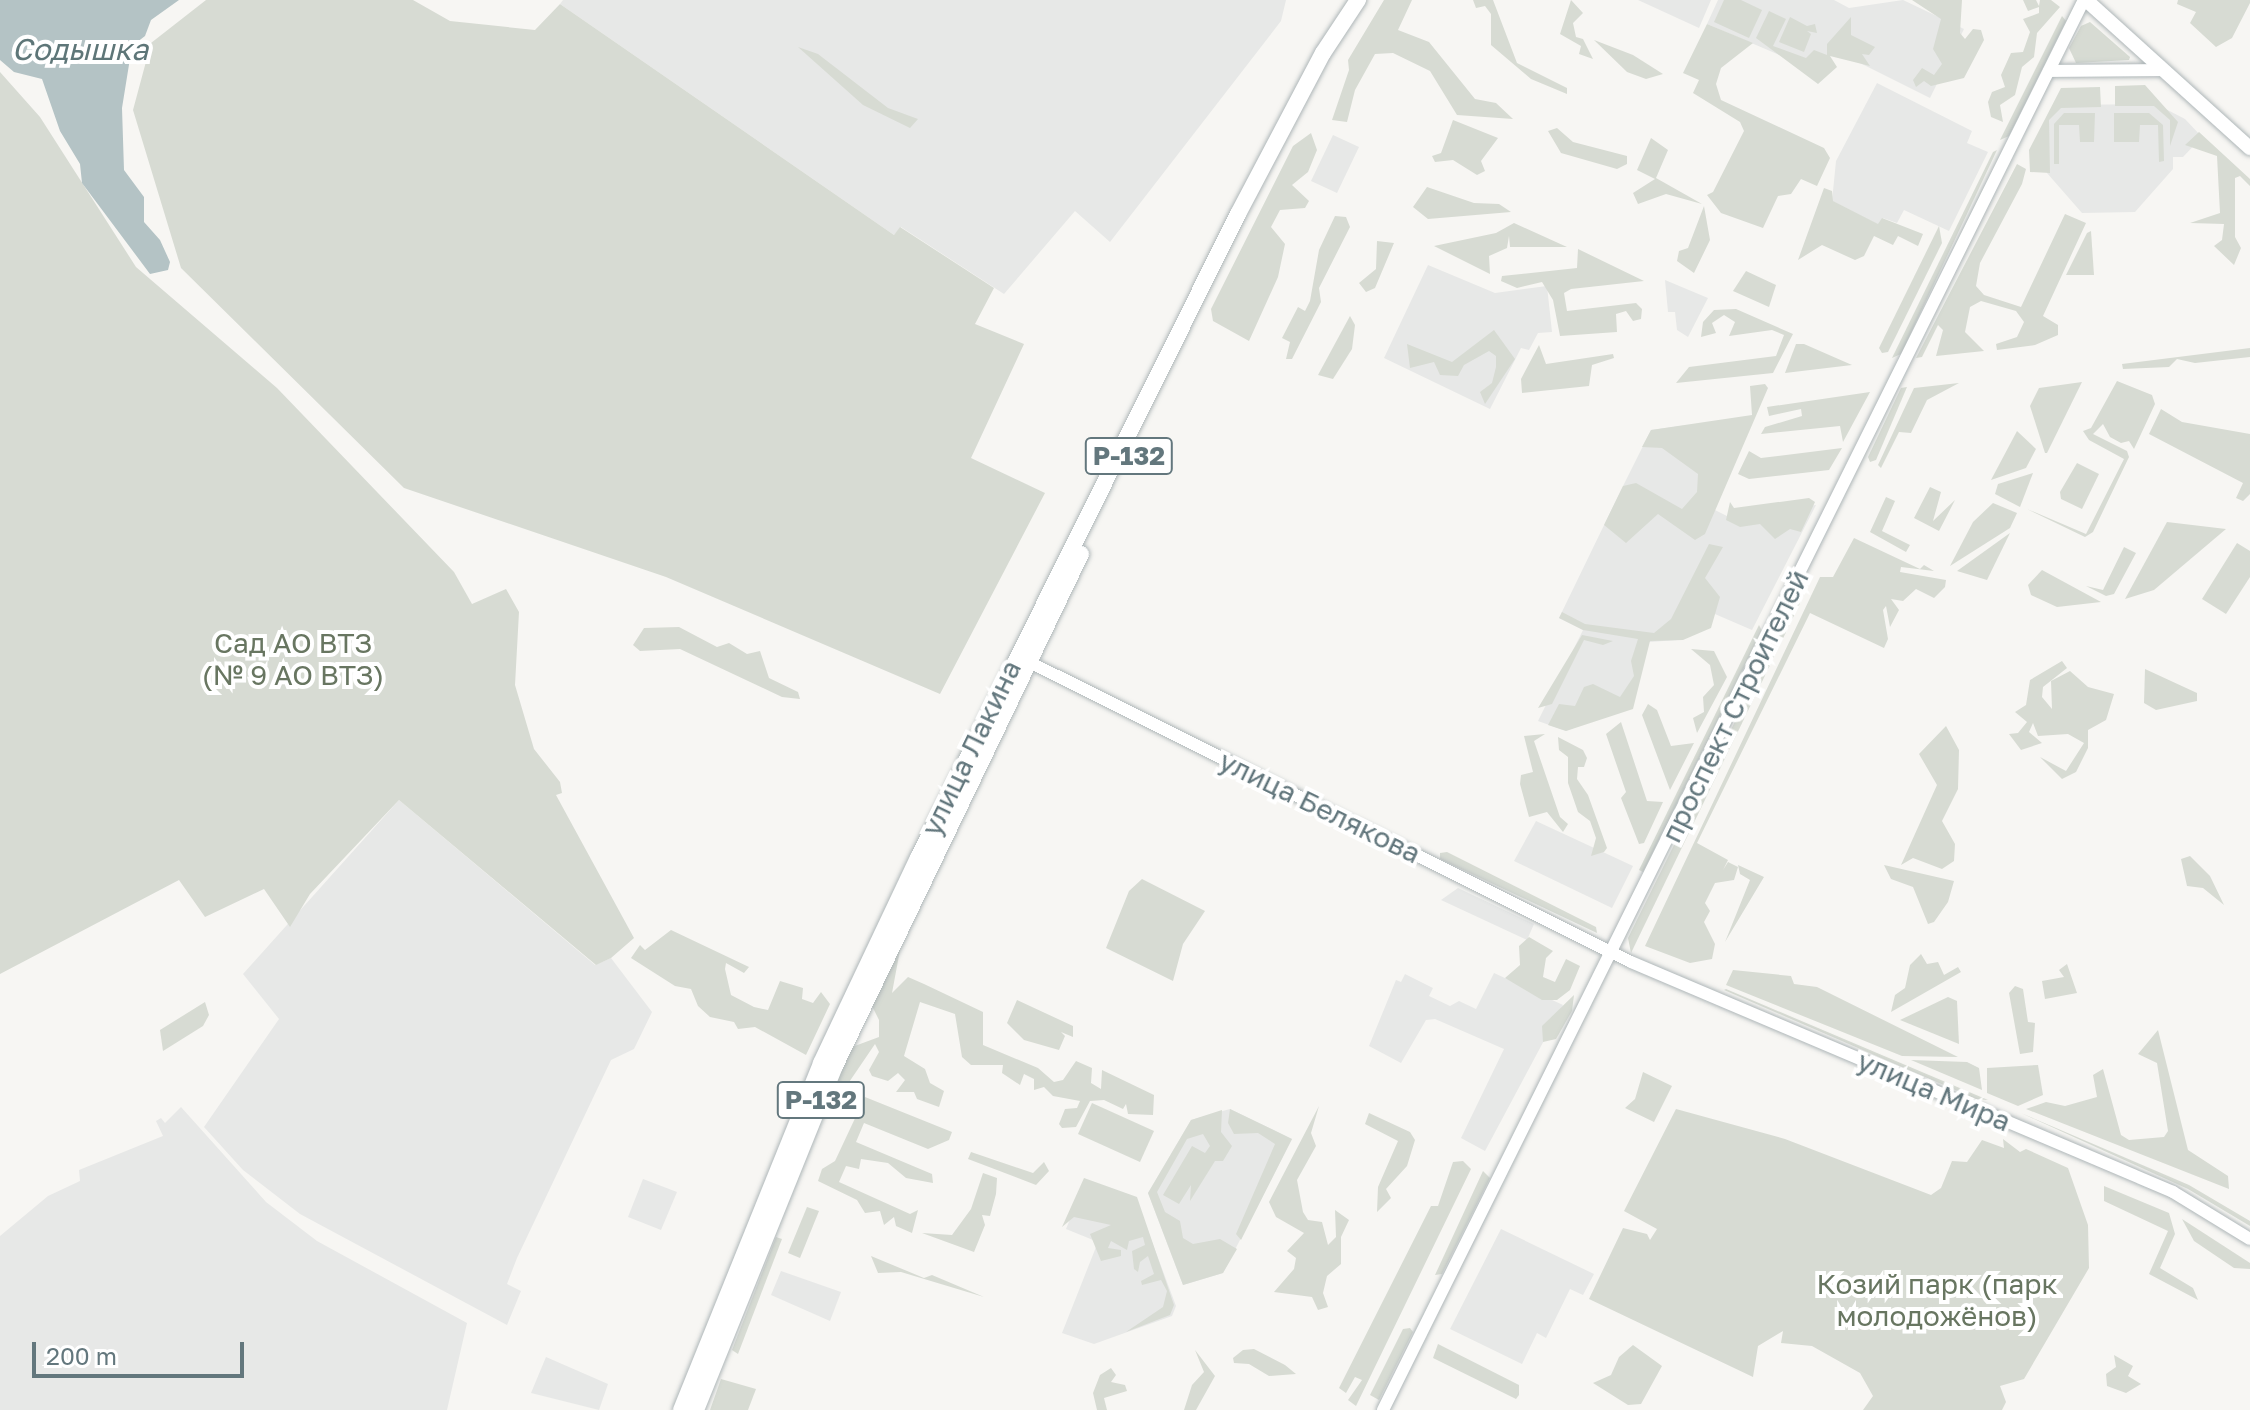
<!DOCTYPE html>
<html>
<head>
<meta charset="utf-8">
<style>
  body { margin:0 }
  #map { position:relative; width:2250px; height:1410px; overflow:hidden; background:#f7f6f3; font-family:"Golos Text",sans-serif }
  div>[style] { position:absolute }
  .built>* { inset:0; background:#e7e8e7 }
  .green>* { inset:0; background:#d7dbd3 }
  .water>* { inset:0; background:#b4c3c5 }
  .roads { filter:drop-shadow(0 0 2px #aeb6b8) drop-shadow(0 0 2px #aeb6b8) }
  .secondary>* { height:12px; margin:-6px; padding:0 6px; transform-origin:6px; border-radius:6px; background:#fff }
  .primary>* { height:14px; margin:-7px; padding:0 7px; transform-origin:7px; border-radius:7px; background:#fff }
  .highway>* { height:16px; margin:-8px; padding:0 8px; transform-origin:8px; border-radius:8px; background:#fff }
  span { translate:-50% -50%; white-space:nowrap; text-align:center; line-height:1.15; -webkit-text-stroke:8px #fff; paint-order:stroke }
  .shield-label span { padding:2px 6px; background:#fff; border:2px solid; border-radius:6px; -webkit-text-stroke-width:0 }
  .shield-label { font-size:26px; color:#63777d; font-weight:700 }
  .park-label { font-size:28px; color:#687661 }
  .street-label { font-size:28px; color:#63777d }
  .water-label { font-size:30px; color:#5e7678; font-style:italic }
  .scale { position:absolute; left:32px; top:1342px; width:212px; height:36px; box-sizing:border-box; border:4px solid #63777d; border-top:0; padding-left:10px; font-size:24px; line-height:28px; white-space:nowrap; color:#63777d; -webkit-text-stroke:6px #fff; paint-order:stroke }
</style>
</head>
<body>
<div id="map">
  <div class="built">
    <div style="clip-path:polygon(563px 0,1286px 0,1281px 21px,1110px 242px,1075px 211px,1004px 294px,901px 227px,894px 235px,560px 4px)"></div>
    <div style="clip-path:polygon(1638px 0,1711px 0,1699px 28px)"></div>
    <div style="clip-path:polygon(1718px 0,1834px 0,1849px 8px,1903px 0,1964px 29px,1930px 98px,1830px 48px,1819px 72px,1707px 24px)"></div>
    <div style="clip-path:polygon(1877px 83px,1972px 131px,1967px 143px,1988px 152px,1949px 231px,1904px 210px,1897px 223px,1883px 218px,1879px 225px,1832px 201px,1836px 161px)"></div>
    <div style="clip-path:polygon(2156px 104px,2185px 119px,2202px 137px,2183px 157px,2173px 157px,2173px 169px,2135px 212px,2082px 213px,2047px 173px,2046px 120px,2060px 105px)"></div>
    <div style="clip-path:polygon(1333px 135px,1359px 147px,1337px 193px,1311px 181px)"></div>
    <div style="clip-path:polygon(1428px 265px,1495px 293px,1547px 286px,1552px 332px,1538px 333px,1529px 350px,1521px 348px,1490px 409px,1384px 358px)"></div>
    <div style="clip-path:polygon(1665px 280px,1708px 298px,1688px 337px,1677px 330px,1675px 312px,1668px 312px)"></div>
    <div style="clip-path:polygon(1688px 425px,1709px 507px,1729px 517px,1816px 505px,1752px 630px,1694px 605px,1678px 640px,1649px 642px,1633px 704px,1566px 731px,1538px 721px,1583px 630px,1559px 618px,1623px 486px,1651px 430px)"></div>
    <div style="clip-path:polygon(399px 800px,595px 965px,611px 958px,652px 1012px,634px 1049px,611px 1060px,517px 1258px,507px 1284px,521px 1291px,507px 1325px,300px 1214px,243px 1170px,204px 1127px,279px 1019px,243px 974px)"></div>
    <div style="clip-path:polygon(1536px 821px,1633px 866px,1612px 908px,1514px 861px)"></div>
    <div style="clip-path:polygon(1458px 888px,1534px 924px,1527px 940px,1441px 900px)"></div>
    <div style="clip-path:polygon(1494px 973px,1563px 1005px,1485px 1151px,1461px 1138px,1504px 1049px,1435px 1019px,1426px 1020px,1401px 1063px,1369px 1046px,1396px 980px,1401px 982px,1405px 974px,1433px 988px,1429px 996px,1450px 1006px,1459px 1001px,1476px 1009px)"></div>
    <div style="clip-path:polygon(181px 1107px,266px 1202px,317px 1241px,467px 1323px,447px 1410px,0 1410px,0 1236px,48px 1196px,80px 1181px,79px 1170px,163px 1136px,156px 1121px,161px 1118px,165px 1123px)"></div>
    <div style="clip-path:polygon(1230px 1109px,1292px 1139px,1223px 1273px,1183px 1285px,1148px 1193px,1191px 1120px)"></div>
    <div style="clip-path:polygon(643px 1179px,677px 1192px,661px 1230px,628px 1217px)"></div>
    <div style="clip-path:polygon(1086px 1180px,1136px 1199px,1176px 1306px,1172px 1316px,1094px 1344px,1062px 1333px,1098px 1242px,1066px 1229px)"></div>
    <div style="clip-path:polygon(1501px 1229px,1594px 1274px,1583px 1295px,1570px 1289px,1546px 1338px,1537px 1333px,1522px 1364px,1450px 1329px)"></div>
    <div style="clip-path:polygon(781px 1271px,841px 1292px,830px 1321px,771px 1295px)"></div>
    <div style="clip-path:polygon(546px 1357px,608px 1384px,599px 1410px,531px 1393px)"></div>
  </div>
  <div class="green">
    <div style="clip-path:polygon(206px 0,413px 0,450px 21px,535px 30px,560px 4px,894px 235px,900px 227px,994px 288px,975px 324px,1024px 344px,971px 458px,1045px 493px,940px 694px,666px 577px,404px 488px,181px 268px,133px 110px,151px 43px)"></div>
    <div style="clip-path:polygon(1384px 0,1412px 0,1398px 30px,1429px 42px,1475px 99px,1496px 103px,1513px 119px,1457px 115px,1430px 71px,1393px 53px,1375px 54px,1355px 90px,1347px 122px,1332px 120px,1349px 70px,1348px 60px)"></div>
    <div style="clip-path:polygon(1473px 0,1493px 0,1517px 63px,1567px 88px,1567px 94px,1531px 79px,1491px 45px,1491px 14px,1485px 6px,1476px 8px)"></div>
    <div style="clip-path:polygon(1571px 0,1583px 13px,1573px 23px,1576px 37px,1583px 39px,1593px 59px,1579px 54px,1581px 46px,1560px 34px)"></div>
    <div style="clip-path:polygon(1724px 0,1741px 0,1762px 10px,1749px 38px,1714px 22px)"></div>
    <div style="clip-path:polygon(1912px 0,1962px 0,1960px 33px,1965px 39px,1973px 29px,1981px 30px,1984px 40px,1964px 78px,1931px 86px,1924px 81px,1916px 87px,1913px 80px,1922px 68px,1934px 75px,1942px 64px,1933px 49px,1941px 19px)"></div>
    <div style="clip-path:polygon(2023px 0,2036px 0,2039px 6px,2040px 0,2051px 0,2060px 7px,2037px 33px,2034px 57px,2022px 67px,2015px 95px,2000px 105px,2003px 122px,1991px 117px,1988px 102px,1992px 92px,2005px 87px,2001px 75px,2011px 53px,2023px 52px,2030px 32px,2023px 19px,2039px 13px,2039px 7px,2028px 11px)"></div>
    <div style="clip-path:polygon(2178px 0,2250px 0,2250px 3px,2232px 38px,2216px 47px,2190px 23px,2196px 12px,2177px 4px)"></div>
    <div style="clip-path:polygon(1769px 11px,1786px 19px,1773px 46px,1806px 58px,1814px 50px,1827px 55px,1827px 44px,1851px 17px,1851px 35px,1875px 47px,1869px 55px,1862px 54px,1870px 66px,1830px 56px,1837px 67px,1818px 84px,1756px 38px)"></div>
    <div style="clip-path:polygon(2062px 16px,2066px 21px,2009px 136px,2000px 140px)"></div>
    <div style="clip-path:polygon(1790px 17px,1807px 26px,1815px 24px,1817px 33px,1807px 31px,1811px 34px,1804px 52px,1779px 42px)"></div>
    <div style="clip-path:polygon(2090px 22px,2130px 57px,2129px 60px,2076px 63px,2069px 48px,2081px 26px)"></div>
    <div style="clip-path:polygon(1707px 24px,1753px 43px,1721px 68px,1716px 84px,1721px 100px,1824px 148px,1830px 158px,1817px 186px,1801px 179px,1791px 194px,1778px 196px,1763px 228px,1721px 213px,1707px 195px,1713px 192px,1744px 131px,1740px 122px,1693px 93px,1699px 80px,1683px 73px)"></div>
    <div style="clip-path:polygon(1594px 40px,1633px 55px,1663px 74px,1646px 79px,1627px 72px)"></div>
    <div style="clip-path:polygon(798px 47px,818px 54px,888px 108px,918px 119px,910px 128px,863px 105px)"></div>
    <div style="clip-path:polygon(0 72px,40px 117px,136px 267px,277px 388px,454px 572px,472px 604px,506px 589px,519px 612px,515px 685px,534px 749px,560px 782px,562px 793px,556px 795px,634px 938px,611px 958px,596px 965px,399px 800px,310px 894px,290px 927px,264px 889px,205px 917px,179px 880px,0 974px)"></div>
    <div style="clip-path:polygon(2145px 85px,2178px 122px,2170px 146px,2170px 120px,2154px 106px,2115px 106px,2115px 86px)"></div>
    <div style="clip-path:polygon(2100px 87px,2101px 107px,2061px 108px,2049px 120px,2050px 173px,2030px 172px,2029px 150px,2061px 88px)"></div>
    <div style="clip-path:polygon(2064px 113px,2095px 113px,2094px 142px,2080px 142px,2079px 125px,2059px 125px,2059px 164px,2054px 164px,2054px 124px)"></div>
    <div style="clip-path:polygon(2114px 113px,2149px 113px,2163px 125px,2164px 161px,2159px 162px,2158px 125px,2140px 125px,2139px 142px,2114px 142px)"></div>
    <div style="clip-path:polygon(1453px 120px,1498px 138px,1481px 161px,1485px 171px,1477px 175px,1453px 160px,1435px 162px,1432px 156px,1441px 153px)"></div>
    <div style="clip-path:polygon(1557px 128px,1573px 142px,1627px 156px,1627px 164px,1617px 169px,1561px 153px,1548px 131px)"></div>
    <div style="clip-path:polygon(2199px 132px,2250px 179px,2250px 186px,2240px 176px,2235px 178px,2235px 237px,2241px 248px,2234px 265px,2214px 246px,2222px 240px,2224px 224px,2190px 223px,2220px 213px,2217px 156px,2185px 145px)"></div>
    <div style="clip-path:polygon(1311px 133px,1317px 150px,1308px 172px,1292px 185px,1309px 201px,1305px 208px,1280px 210px,1271px 227px,1285px 244px,1278px 277px,1249px 341px,1213px 321px,1211px 309px,1293px 146px)"></div>
    <div style="clip-path:polygon(1651px 138px,1668px 150px,1656px 178px,1702px 204px,1666px 194px,1638px 204px,1633px 193px,1655px 179px,1637px 170px)"></div>
    <div style="clip-path:polygon(1997px 150px,1901px 354px,1892px 358px,1993px 152px)"></div>
    <div style="clip-path:polygon(2017px 164px,2026px 169px,2022px 184px,1980px 263px,1976px 286px,1984px 295px,2021px 307px,2065px 214px,2086px 223px,2043px 316px,2058px 325px,2058px 335px,2035px 345px,1997px 350px,1996px 344px,2017px 337px,2024px 322px,2016px 311px,1981px 301px,1970px 307px,1965px 332px,1984px 351px,1936px 356px,1943px 330px,1938px 325px,1922px 357px,1916px 358px)"></div>
    <div style="clip-path:polygon(1427px 187px,1474px 203px,1499px 204px,1511px 212px,1428px 219px,1413px 207px)"></div>
    <div style="clip-path:polygon(1824px 188px,1832px 191px,1833px 201px,1878px 224px,1882px 218px,1923px 234px,1918px 246px,1898px 236px,1893px 245px,1874px 236px,1864px 256px,1855px 260px,1822px 245px,1798px 260px)"></div>
    <div style="clip-path:polygon(1704px 206px,1710px 240px,1694px 273px,1677px 261px,1679px 251px,1688px 248px)"></div>
    <div style="clip-path:polygon(1335px 216px,1346px 217px,1350px 227px,1319px 288px,1321px 302px,1292px 359px,1286px 359px,1290px 342px,1282px 338px,1298px 307px,1305px 311px,1310px 301px,1319px 250px)"></div>
    <div style="clip-path:polygon(1514px 223px,1567px 247px,1510px 247px,1509px 236px,1507px 248px,1489px 256px,1490px 274px,1434px 246px,1496px 233px)"></div>
    <div style="clip-path:polygon(1939px 226px,1942px 243px,1888px 352px,1882px 353px,1879px 348px)"></div>
    <div style="clip-path:polygon(2091px 231px,2094px 275px,2066px 275px,2087px 233px)"></div>
    <div style="clip-path:polygon(1377px 241px,1394px 243px,1375px 288px,1366px 292px,1359px 283px,1376px 269px)"></div>
    <div style="clip-path:polygon(1578px 249px,1644px 281px,1571px 289px,1564px 293px,1567px 311px,1636px 303px,1642px 309px,1641px 319px,1633px 321px,1626px 311px,1616px 314px,1617px 332px,1560px 336px,1553px 300px,1542px 282px,1517px 288px,1501px 281px,1502px 276px,1577px 268px)"></div>
    <div style="clip-path:polygon(1746px 271px,1776px 285px,1769px 307px,1733px 291px)"></div>
    <div style="clip-path:polygon(1736px 309px,1793px 334px,1773px 373px,1676px 383px,1689px 367px,1776px 356px,1784px 335px,1772px 330px,1729px 336px,1735px 322px,1724px 315px,1712px 323px,1716px 333px,1701px 337px,1703px 322px,1714px 310px)"></div>
    <div style="clip-path:polygon(1350px 316px,1355px 325px,1352px 349px,1333px 379px,1318px 375px)"></div>
    <div style="clip-path:polygon(1494px 330px,1515px 359px,1485px 404px,1480px 392px,1492px 383px,1496px 367px,1496px 356px,1489px 351px,1464px 365px,1458px 376px,1440px 375px,1434px 362px,1410px 368px,1407px 344px,1452px 362px)"></div>
    <div style="clip-path:polygon(1796px 344px,1804px 344px,1852px 365px,1785px 373px)"></div>
    <div style="clip-path:polygon(1539px 345px,1546px 364px,1613px 354px,1614px 358px,1592px 365px,1589px 386px,1522px 393px,1521px 379px)"></div>
    <div style="clip-path:polygon(2250px 348px,2250px 357px,2195px 363px,2177px 359px,2169px 367px,2123px 369px,2122px 364px)"></div>
    <div style="clip-path:polygon(2117px 381px,2152px 395px,2155px 404px,2134px 449px,2129px 441px,2121px 443px,2110px 437px,2103px 424px,2093px 434px,2127px 451px,2129px 457px,2093px 532px,2085px 537px,2027px 509px,2086px 534px,2124px 459px,2089px 440px,2083px 431px,2091px 428px)"></div>
    <div style="clip-path:polygon(2082px 382px,2047px 453px,2045px 453px,2030px 406px,2039px 388px)"></div>
    <div style="clip-path:polygon(1959px 383px,1927px 400px,1911px 433px,1899px 432px,1881px 468px,1878px 465px,1914px 388px)"></div>
    <div style="clip-path:polygon(1765px 384px,1768px 388px,1705px 534px,1695px 540px,1658px 514px,1626px 543px,1604px 525px,1623px 486px,1636px 483px,1682px 509px,1697px 492px,1698px 474px,1662px 448px,1642px 447px,1651px 430px,1752px 415px,1750px 386px)"></div>
    <div style="clip-path:polygon(1907px 387px,1876px 460px,1870px 462px,1868px 457px,1901px 388px)"></div>
    <div style="clip-path:polygon(1870px 392px,1843px 442px,1840px 426px,1761px 434px,1765px 427px,1802px 416px,1801px 409px,1769px 416px,1767px 407px)"></div>
    <div style="clip-path:polygon(2161px 409px,2182px 422px,2250px 434px,2250px 494px,2243px 501px,2236px 498px,2243px 483px,2149px 434px)"></div>
    <div style="clip-path:polygon(2017px 431px,2036px 449px,2026px 468px,1991px 480px)"></div>
    <div style="clip-path:polygon(1842px 448px,1829px 470px,1749px 479px,1738px 474px,1749px 451px,1761px 458px)"></div>
    <div style="clip-path:polygon(2077px 463px,2099px 474px,2082px 509px,2061px 499px,2060px 492px)"></div>
    <div style="clip-path:polygon(2033px 473px,2020px 507px,1995px 494px,1998px 484px)"></div>
    <div style="clip-path:polygon(1930px 487px,1941px 492px,1933px 521px,1955px 500px,1939px 531px,1914px 518px)"></div>
    <div style="clip-path:polygon(1886px 497px,1895px 501px,1882px 531px,1910px 545px,1906px 552px,1870px 532px)"></div>
    <div style="clip-path:polygon(1809px 498px,1815px 502px,1801px 532px,1790px 529px,1775px 539px,1760px 524px,1740px 527px,1726px 520px,1730px 502px,1734px 508px)"></div>
    <div style="clip-path:polygon(1993px 503px,2017px 513px,2010px 528px,1950px 566px,1973px 522px)"></div>
    <div style="clip-path:polygon(2167px 522px,2226px 529px,2154px 590px,2125px 599px)"></div>
    <div style="clip-path:polygon(2010px 533px,1987px 580px,1957px 571px)"></div>
    <div style="clip-path:polygon(1854px 538px,1920px 569px,1924px 565px,1934px 571px,1901px 567px,1900px 572px,1946px 580px,1945px 587px,1934px 598px,1916px 589px,1903px 601px,1891px 599px,1899px 610px,1890px 627px,1886px 606px,1883px 610px,1888px 639px,1884px 648px,1810px 613px,1697px 843px,1728px 860px,1723px 870px,1728px 862px,1738px 867px,1734px 880px,1715px 883px,1705px 903px,1710px 911px,1704px 922px,1715px 944px,1712px 959px,1690px 963px,1645px 946px,1820px 577px,1833px 577px)"></div>
    <div style="clip-path:polygon(2237px 543px,2250px 551px,2250px 577px,2226px 614px,2202px 599px)"></div>
    <div style="clip-path:polygon(1709px 544px,1723px 547px,1705px 578px,1720px 597px,1711px 628px,1683px 640px,1650px 641px,1633px 709px,1566px 731px,1548px 725px,1559px 704px,1575px 706px,1584px 687px,1593px 684px,1620px 697px,1634px 676px,1631px 661px,1638px 639px,1583px 630px,1559px 618px,1562px 612px,1585px 624px,1654px 633px,1671px 619px)"></div>
    <div style="clip-path:polygon(2124px 547px,2136px 553px,2114px 594px,2106px 596px,2086px 586px,2103px 590px)"></div>
    <div style="clip-path:polygon(2042px 570px,2101px 602px,2057px 607px,2031px 595px,2028px 585px)"></div>
    <div style="clip-path:polygon(1797px 596px,1802px 599px,1631px 953px,1628px 938px)"></div>
    <div style="clip-path:polygon(1759px 625px,1762px 631px,1643px 872px,1639px 870px)"></div>
    <div style="clip-path:polygon(679px 627px,717px 647px,729px 643px,747px 654px,760px 651px,769px 678px,798px 692px,800px 699px,782px 697px,680px 649px,640px 651px,633px 645px,644px 628px)"></div>
    <div style="clip-path:polygon(1582px 635px,1613px 641px,1603px 645px,1584px 640px,1552px 704px,1538px 708px)"></div>
    <div style="clip-path:polygon(1691px 649px,1714px 651px,1727px 677px,1697px 733px,1693px 718px,1704px 712px,1703px 697px,1714px 685px,1710px 665px)"></div>
    <div style="clip-path:polygon(2062px 661px,2067px 668px,2043px 687px,2042px 697px,2052px 709px,2051px 681px,2070px 671px,2088px 687px,2114px 694px,2106px 720px,2088px 730px,2088px 748px,2076px 772px,2062px 779px,2040px 757px,2066px 771px,2084px 743px,2068px 734px,2038px 736px,2033px 723px,2029px 732px,2042px 743px,2021px 750px,2009px 734px,2018px 733px,2027px 722px,2015px 712px,2026px 705px,2030px 680px)"></div>
    <div style="clip-path:polygon(2145px 669px,2197px 693px,2197px 701px,2156px 710px,2144px 703px)"></div>
    <div style="clip-path:polygon(1648px 704px,1657px 710px,1671px 746px,1694px 743px,1670px 790px,1642px 715px)"></div>
    <div style="clip-path:polygon(1621px 722px,1647px 801px,1663px 802px,1644px 843px,1639px 844px,1621px 798px,1626px 792px,1606px 734px)"></div>
    <div style="clip-path:polygon(1946px 726px,1959px 750px,1958px 789px,1942px 821px,1955px 844px,1954px 861px,1942px 869px,1913px 858px,1901px 865px,1937px 785px,1919px 754px)"></div>
    <div style="clip-path:polygon(1545px 734px,1534px 741px,1560px 817px,1568px 824px,1563px 832px,1547px 812px,1529px 817px,1520px 784px,1521px 775px,1533px 772px,1524px 736px)"></div>
    <div style="clip-path:polygon(1558px 737px,1583px 750px,1587px 758px,1584px 767px,1578px 767px,1577px 779px,1588px 795px,1607px 848px,1604px 852px,1591px 856px,1596px 838px,1590px 821px,1578px 812px,1568px 783px,1568px 757px,1559px 750px)"></div>
    <div style="clip-path:polygon(1447px 852px,1596px 927px,1597px 933px,1440px 859px,1440px 853px)"></div>
    <div style="clip-path:polygon(2190px 856px,2210px 876px,2224px 905px,2203px 888px,2187px 886px,2181px 859px)"></div>
    <div style="clip-path:polygon(1738px 865px,1764px 877px,1725px 942px,1750px 880px,1740px 874px)"></div>
    <div style="clip-path:polygon(1884px 865px,1954px 881px,1948px 902px,1934px 922px,1928px 924px,1913px 887px,1891px 879px)"></div>
    <div style="clip-path:polygon(1142px 879px,1205px 911px,1183px 944px,1173px 981px,1106px 948px,1129px 891px)"></div>
    <div style="clip-path:polygon(671px 930px,749px 967px,744px 973px,726px 963px,725px 969px,731px 995px,754px 1007px,768px 1010px,780px 981px,803px 988px,802px 999px,813px 1003px,821px 992px,830px 1004px,806px 1055px,755px 1027px,738px 1029px,734px 1022px,710px 1017px,698px 1006px,691px 989px,675px 986px,631px 958px,640px 945px,645px 950px)"></div>
    <div style="clip-path:polygon(1529px 937px,1553px 951px,1546px 958px,1543px 977px,1555px 982px,1566px 959px,1580px 966px,1570px 990px,1557px 1000px,1542px 1000px,1505px 978px,1520px 965px,1519px 946px)"></div>
    <div style="clip-path:polygon(900px 950px,892px 993px,908px 977px,924px 984px,983px 1012px,983px 1045px,1038px 1068px,1054px 1082px,1063px 1080px,1076px 1061px,1092px 1068px,1091px 1083px,1101px 1089px,1102px 1070px,1154px 1095px,1153px 1115px,1128px 1114px,1126px 1104px,1123px 1109px,1104px 1100px,1090px 1101px,1076px 1127px,1062px 1128px,1059px 1124px,1065px 1109px,1077px 1108px,1080px 1101px,1053px 1096px,1044px 1087px,1034px 1090px,1034px 1079px,1024px 1074px,1020px 1085px,1002px 1073px,1003px 1065px,971px 1065px,962px 1057px,955px 1014px,920px 1002px,904px 1056px,925px 1069px,930px 1083px,944px 1091px,939px 1107px,917px 1099px,914px 1092px,896px 1092px,905px 1080px,898px 1073px,888px 1081px,872px 1076px,869px 1070px,879px 1052px,875px 1044px,841px 1094px,835px 1086px,852px 1047px,879px 1037px,879px 1020px,869px 1000px,894px 951px)"></div>
    <div style="clip-path:polygon(1921px 954px,1927px 964px,1938px 962px,1944px 975px,1958px 967px,1961px 972px,1891px 1012px,1895px 995px,1905px 988px,1910px 965px)"></div>
    <div style="clip-path:polygon(2067px 964px,2077px 993px,2045px 999px,2042px 981px,2064px 977px,2059px 970px)"></div>
    <div style="clip-path:polygon(1733px 970px,1791px 976px,1794px 984px,1817px 987px,1958px 1057px,1902px 1056px,1726px 985px)"></div>
    <div style="clip-path:polygon(2015px 986px,2023px 989px,2028px 1022px,2035px 1023px,2033px 1052px,2020px 1054px,2009px 993px)"></div>
    <div style="clip-path:polygon(1724px 990px,1726px 989px,1988px 1100px,1976px 1099px)"></div>
    <div style="clip-path:polygon(1574px 995px,1572px 1011px,1556px 1039px,1543px 1042px,1542px 1026px)"></div>
    <div style="clip-path:polygon(1948px 997px,1957px 1001px,1959px 1044px,1900px 1020px)"></div>
    <div style="clip-path:polygon(1017px 1000px,1073px 1026px,1073px 1037px,1061px 1032px,1065px 1036px,1059px 1050px,1024px 1040px,1007px 1023px)"></div>
    <div style="clip-path:polygon(205px 1002px,209px 1015px,203px 1026px,163px 1051px,160px 1030px)"></div>
    <div style="clip-path:polygon(2158px 1030px,2188px 1150px,2228px 1176px,2229px 1189px,2026px 1109px,2046px 1102px,2065px 1106px,2097px 1097px,2093px 1075px,2103px 1069px,2121px 1135px,2129px 1140px,2164px 1137px,2168px 1131px,2157px 1063px,2138px 1054px)"></div>
    <div style="clip-path:polygon(1911px 1060px,1967px 1062px,1979px 1068px,1982px 1090px)"></div>
    <div style="clip-path:polygon(2038px 1065px,2043px 1095px,2018px 1106px,1987px 1093px,1987px 1068px)"></div>
    <div style="clip-path:polygon(1643px 1072px,1672px 1086px,1654px 1122px,1625px 1108px,1635px 1099px)"></div>
    <div style="clip-path:polygon(865px 1097px,952px 1132px,949px 1140px,928px 1149px,864px 1123px,856px 1142px,932px 1174px,933px 1183px,906px 1178px,888px 1163px,861px 1159px,859px 1169px,846px 1166px,839px 1182px,910px 1214px,918px 1210px,912px 1233px,896px 1226px,894px 1217px,884px 1225px,880px 1211px,865px 1213px,857px 1200px,818px 1181px,822px 1169px,835px 1161px)"></div>
    <div style="clip-path:polygon(1092px 1103px,1154px 1131px,1140px 1162px,1078px 1134px)"></div>
    <div style="clip-path:polygon(1319px 1106px,1311px 1133px,1316px 1146px,1297px 1180px,1303px 1212px,1308px 1220px,1322px 1222px,1328px 1245px,1336px 1237px,1335px 1210px,1349px 1220px,1341px 1237px,1341px 1264px,1327px 1276px,1323px 1293px,1328px 1307px,1318px 1310px,1312px 1297px,1274px 1292px,1294px 1269px,1296px 1258px,1287px 1251px,1304px 1233px,1276px 1217px,1269px 1202px)"></div>
    <div style="clip-path:polygon(1230px 1109px,1292px 1139px,1241px 1240px,1236px 1234px,1275px 1144px,1258px 1133px,1234px 1134px,1228px 1123px)"></div>
    <div style="clip-path:polygon(1676px 1109px,1785px 1139px,1931px 1195px,1941px 1188px,1952px 1161px,1967px 1162px,1982px 1140px,2004px 1148px,2003px 1139px,2020px 1152px,2026px 1149px,2068px 1168px,2088px 1225px,2089px 1268px,2024px 1379px,2000px 1386px,2006px 1402px,2002px 1410px,1863px 1410px,1873px 1396px,1860px 1373px,1812px 1346px,1781px 1343px,1783px 1331px,1758px 1346px,1753px 1377px,1589px 1299px,1623px 1228px,1647px 1234px,1650px 1240px,1657px 1229px,1624px 1211px)"></div>
    <div style="clip-path:polygon(1222px 1110px,1221px 1132px,1232px 1146px,1223px 1161px,1215px 1161px,1190px 1201px,1191px 1185px,1179px 1204px,1163px 1195px,1192px 1146px,1205px 1153px,1210px 1146px,1203px 1134px,1187px 1139px,1157px 1192px,1165px 1212px,1180px 1221px,1183px 1238px,1193px 1244px,1220px 1239px,1237px 1249px,1223px 1273px,1183px 1285px,1148px 1193px,1191px 1120px)"></div>
    <div style="clip-path:polygon(1369px 1113px,1410px 1132px,1415px 1140px,1407px 1166px,1386px 1189px,1391px 1198px,1377px 1212px,1378px 1187px,1398px 1141px,1365px 1124px)"></div>
    <div style="clip-path:polygon(2021px 1113px,2189px 1185px,2250px 1221px,2250px 1226px,2188px 1189px)"></div>
    <div style="clip-path:polygon(971px 1152px,1033px 1173px,1044px 1162px,1049px 1171px,1036px 1185px,968px 1159px)"></div>
    <div style="clip-path:polygon(1463px 1161px,1471px 1169px,1356px 1406px,1348px 1400px,1362px 1380px,1355px 1377px,1346px 1393px,1339px 1388px,1431px 1206px,1438px 1206px,1453px 1162px)"></div>
    <div style="clip-path:polygon(1483px 1171px,1490px 1178px,1442px 1274px,1435px 1275px)"></div>
    <div style="clip-path:polygon(983px 1173px,997px 1178px,996px 1194px,990px 1216px,982px 1215px,985px 1225px,974px 1252px,922px 1233px,952px 1235px,971px 1209px)"></div>
    <div style="clip-path:polygon(1084px 1178px,1137px 1197px,1174px 1305px,1170px 1315px,1126px 1332px,1163px 1307px,1167px 1291px,1161px 1280px,1142px 1285px,1141px 1281px,1154px 1274px,1148px 1256px,1140px 1262px,1138px 1272px,1134px 1269px,1132px 1251px,1145px 1245px,1143px 1237px,1129px 1241px,1127px 1250px,1111px 1241px,1108px 1248px,1121px 1250px,1121px 1256px,1101px 1261px,1090px 1234px,1111px 1225px,1074px 1217px,1062px 1227px)"></div>
    <div style="clip-path:polygon(2104px 1186px,2169px 1213px,2175px 1234px,2160px 1268px,2193px 1288px,2198px 1300px,2149px 1274px,2168px 1231px,2104px 1201px)"></div>
    <div style="clip-path:polygon(807px 1207px,819px 1211px,800px 1258px,788px 1253px)"></div>
    <div style="clip-path:polygon(2182px 1219px,2250px 1263px,2250px 1269px,2234px 1268px,2194px 1241px)"></div>
    <div style="clip-path:polygon(776px 1237px,782px 1239px,738px 1354px,732px 1350px)"></div>
    <div style="clip-path:polygon(871px 1256px,924px 1278px,932px 1275px,984px 1297px,901px 1272px,878px 1273px)"></div>
    <div style="clip-path:polygon(1410px 1328px,1413px 1332px,1379px 1400px,1370px 1395px,1403px 1329px)"></div>
    <div style="clip-path:polygon(1438px 1344px,1519px 1385px,1519px 1395px,1516px 1399px,1433px 1358px)"></div>
    <div style="clip-path:polygon(1633px 1345px,1662px 1366px,1641px 1404px,1628px 1405px,1593px 1383px,1611px 1375px,1619px 1357px)"></div>
    <div style="clip-path:polygon(1254px 1349px,1285px 1365px,1296px 1374px,1269px 1376px,1249px 1364px,1234px 1363px,1233px 1358px,1243px 1350px)"></div>
    <div style="clip-path:polygon(1195px 1350px,1215px 1376px,1196px 1410px,1184px 1410px,1192px 1385px,1204px 1372px)"></div>
    <div style="clip-path:polygon(2114px 1355px,2133px 1366px,2128px 1376px,2141px 1384px,2126px 1393px,2107px 1386px,2106px 1374px,2116px 1367px)"></div>
    <div style="clip-path:polygon(1111px 1368px,1116px 1375px,1111px 1382px,1125px 1385px,1127px 1391px,1104px 1398px,1107px 1410px,1097px 1410px,1093px 1393px,1100px 1375px)"></div>
    <div style="clip-path:polygon(721px 1379px,756px 1389px,748px 1410px,710px 1410px)"></div>
  </div>
  <div class="water">
    <div style="clip-path:polygon(0 0,179px 0,151px 20px,145px 36px,132px 46px,122px 108px,124px 170px,144px 197px,144px 222px,160px 240px,170px 262px,168px 270px,150px 274px,82px 183px,80px 164px,60px 131px,42px 79px,14px 72px,0 60px)"></div>
  </div>
  <div class="roads">
    <div class="secondary">
      <div style="left:2049px;top:71px;width:115px;rotate:-0.5deg"></div>
      <div style="left:1027px;top:661px;width:675px;rotate:26.49deg"></div>
      <div style="left:1631px;top:962px;width:589px;rotate:22.99deg"></div>
      <div style="left:2173px;top:1192px;width:90px;rotate:31.4deg"></div>
      <div style="left:1383px;top:1410px;width:1575px;rotate:-63.57deg"></div>
    </div>
    <div class="primary">
      <div style="left:2086px;top:0;width:221px;rotate:42.1deg"></div>
    </div>
    <div class="highway">
      <div style="left:681px;top:1410px;width:374px;rotate:-68deg"></div>
      <div style="left:821px;top:1063px;width:227px;rotate:-64.7deg"></div>
      <div style="left:918px;top:858px;width:719px;rotate:-63.58deg"></div>
      <div style="left:1238px;top:214px;width:182px;rotate:-62.2deg"></div>
      <div style="left:1323px;top:53px;width:64px;rotate:-56.6deg"></div>
      <div style="left:696px;top:1410px;width:371px;rotate:-68deg"></div>
      <div style="left:835px;top:1066px;width:568px;rotate:-64.34deg"></div>
    </div>
  </div>
  <div class="shield-label">
    <span style="left:1129px;top:456px">Р-132</span>
    <span style="left:821px;top:1100px">Р-132</span>
  </div>
  <div class="park-label">
    <span style="left:293px;top:659px">Сад АО ВТЗ<br>(№ 9 АО ВТЗ)</span>
    <span style="left:1937px;top:1300px">Козий парк (парк<br>молодожёнов)</span>
  </div>
  <div class="street-label">
    <span style="left:1735px;top:706px;rotate:-64deg">проспект Строителей</span>
    <span style="left:971px;top:748px;rotate:-64deg">улица Лакина</span>
    <span style="left:1320px;top:807px;rotate:26deg">улица Белякова</span>
    <span style="left:1934px;top:1091px;rotate:23deg">улица Мира</span>
  </div>
  <div class="water-label">
    <span style="left:80px;top:49px">Содышка</span>
  </div>
  <div class="scale">200 m</div>
</div>
</body>
</html>
